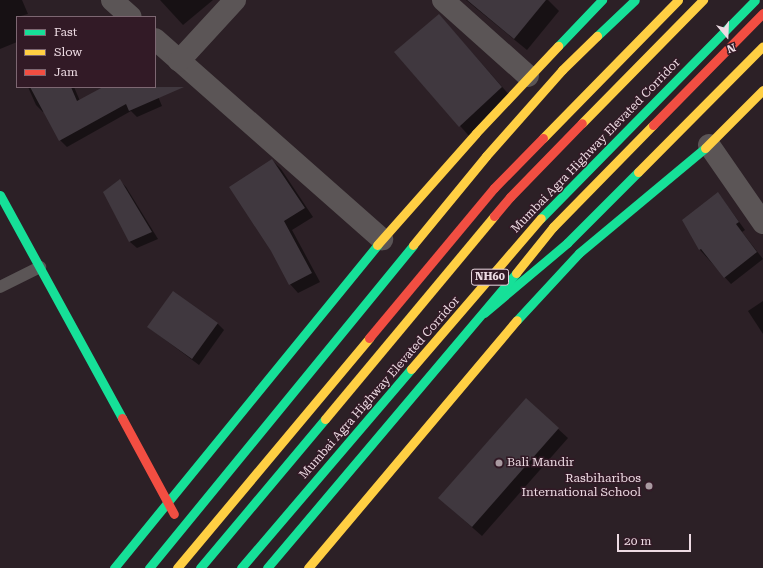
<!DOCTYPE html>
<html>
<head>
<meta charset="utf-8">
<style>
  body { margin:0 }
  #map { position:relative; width:763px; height:568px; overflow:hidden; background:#2c2026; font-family:"Roboto Serif",serif }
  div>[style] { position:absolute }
  .shadow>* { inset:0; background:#0007 }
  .building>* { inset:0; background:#40383f }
  .lane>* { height:12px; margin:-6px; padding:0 6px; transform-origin:6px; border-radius:6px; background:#5b5556 }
  .street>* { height:22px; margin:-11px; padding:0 11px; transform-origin:11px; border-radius:11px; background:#5b5556 }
  .fast>* { height:9px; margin:-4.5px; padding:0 4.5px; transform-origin:4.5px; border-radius:4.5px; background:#16e098 }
  .slow>* { height:9px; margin:-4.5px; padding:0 4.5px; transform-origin:4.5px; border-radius:4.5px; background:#ffcf43 }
  .jam>* { height:9px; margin:-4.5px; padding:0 4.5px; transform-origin:4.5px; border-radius:4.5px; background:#f24e42 }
  .fast-bridge>* { height:9px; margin:-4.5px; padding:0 4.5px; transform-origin:4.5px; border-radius:4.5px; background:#16e098 }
  .slow-bridge>* { height:9px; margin:-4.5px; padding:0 4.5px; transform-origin:4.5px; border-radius:4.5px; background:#ffcf43 }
  .jam-bridge>* { height:9px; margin:-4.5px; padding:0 4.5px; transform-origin:4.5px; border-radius:4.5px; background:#f24e42 }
  .dots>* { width:11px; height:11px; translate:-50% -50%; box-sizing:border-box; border:2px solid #321a26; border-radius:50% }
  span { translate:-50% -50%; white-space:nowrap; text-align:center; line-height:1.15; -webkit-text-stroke:3px #321a26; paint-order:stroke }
  .shield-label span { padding:1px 3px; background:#321a26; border:1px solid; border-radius:3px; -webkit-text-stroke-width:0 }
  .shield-label { font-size:11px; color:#eddbe3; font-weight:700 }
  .street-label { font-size:12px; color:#eddbe3 }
  .poi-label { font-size:12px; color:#eddbe3 }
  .left { translate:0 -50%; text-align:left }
  .right { translate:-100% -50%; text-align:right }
  .legend { position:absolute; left:16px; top:16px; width:140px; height:72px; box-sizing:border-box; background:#321a26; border:1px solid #7d6772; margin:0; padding:5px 7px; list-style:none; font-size:12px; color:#eddbe3 }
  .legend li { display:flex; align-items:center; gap:8px; height:20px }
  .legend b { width:20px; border:1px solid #7d6772 }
  .north { position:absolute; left:707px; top:16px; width:40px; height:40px; -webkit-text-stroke:3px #321a26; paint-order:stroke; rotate:161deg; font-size:11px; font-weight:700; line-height:16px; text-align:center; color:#eddbe3 }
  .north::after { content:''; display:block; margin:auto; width:14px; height:18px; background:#eddbe3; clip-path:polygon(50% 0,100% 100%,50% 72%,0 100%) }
  .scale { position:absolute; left:617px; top:534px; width:74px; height:18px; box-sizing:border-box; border:2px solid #eddbe3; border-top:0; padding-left:5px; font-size:12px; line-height:14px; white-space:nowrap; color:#eddbe3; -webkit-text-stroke:3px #321a26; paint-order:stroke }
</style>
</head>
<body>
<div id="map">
  <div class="shadow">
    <div style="clip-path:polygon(0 0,22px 0,28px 14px,17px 17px,17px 42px,0 49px)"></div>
    <div style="clip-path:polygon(160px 0,213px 0,183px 25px)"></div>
    <div style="clip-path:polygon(466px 0,548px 0,559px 11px,527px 50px)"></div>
    <div style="clip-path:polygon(439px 15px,511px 97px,469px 136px,395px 52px)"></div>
    <div style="clip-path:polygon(28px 87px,74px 87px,80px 101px,105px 87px,154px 87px,162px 106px,137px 117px,131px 111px,67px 147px,60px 140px,44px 112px,43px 112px,36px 105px)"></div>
    <div style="clip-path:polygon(272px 160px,281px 169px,313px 217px,292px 230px,320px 282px,298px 293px,290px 284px)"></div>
    <div style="clip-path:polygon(119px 180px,126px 187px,158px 239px,137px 248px,130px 242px,104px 192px)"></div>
    <div style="clip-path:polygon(718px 193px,745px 230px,742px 232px,763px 259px,731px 284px,700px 250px,683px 220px)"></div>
    <div style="clip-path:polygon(763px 301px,763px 334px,748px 311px)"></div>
    <div style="clip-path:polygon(217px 323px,224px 330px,199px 365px,148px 327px)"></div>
    <div style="clip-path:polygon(526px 400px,568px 438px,482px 536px,449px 507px)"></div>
  </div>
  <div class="building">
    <div style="clip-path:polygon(467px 0,546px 0,514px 39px)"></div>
    <div style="clip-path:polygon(439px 14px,502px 87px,459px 127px,394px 52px)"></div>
    <div style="clip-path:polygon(30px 87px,71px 87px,77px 101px,103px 87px,184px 87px,129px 111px,126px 104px,59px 141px)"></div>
    <div style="clip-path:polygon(272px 159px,305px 208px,284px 221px,312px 273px,289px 285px,271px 251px,229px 187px)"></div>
    <div style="clip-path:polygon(120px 179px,152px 232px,129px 242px,103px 192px)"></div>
    <div style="clip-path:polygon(718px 192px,739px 222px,736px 224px,757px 252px,724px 278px,701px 249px,699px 250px,682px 220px)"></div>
    <div style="clip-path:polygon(173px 291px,218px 323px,192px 359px,147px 327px)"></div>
    <div style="clip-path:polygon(526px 398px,559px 428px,472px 527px,438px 498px)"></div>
  </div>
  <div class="lane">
    <div style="left:0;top:287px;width:45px;rotate:-26.6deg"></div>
  </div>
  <div class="street">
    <div style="left:112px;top:0;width:25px;rotate:42deg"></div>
    <div style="left:443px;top:0;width:114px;rotate:41.8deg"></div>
    <div style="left:155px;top:39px;width:303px;rotate:41.4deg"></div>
    <div style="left:179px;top:61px;width:83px;rotate:-47.4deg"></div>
    <div style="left:709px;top:145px;width:95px;rotate:55.3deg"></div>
  </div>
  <div class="fast">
    <div style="left:597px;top:36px;width:52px;rotate:-43.5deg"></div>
    <div style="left:558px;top:46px;width:64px;rotate:-46.3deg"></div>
    <div style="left:0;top:195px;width:254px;rotate:61.3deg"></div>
    <div style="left:541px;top:218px;width:305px;rotate:-45.5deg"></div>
    <div style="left:484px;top:313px;width:109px;rotate:-40.1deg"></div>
    <div style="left:567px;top:243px;width:100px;rotate:-45deg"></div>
    <div style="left:517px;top:320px;width:91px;rotate:-47.2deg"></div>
    <div style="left:579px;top:253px;width:164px;rotate:-39.8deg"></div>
    <div style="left:114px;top:568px;width:417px;rotate:-50.8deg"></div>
    <div style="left:149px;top:568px;width:417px;rotate:-50.7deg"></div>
    <div style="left:241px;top:568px;width:262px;rotate:-49.5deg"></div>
    <div style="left:267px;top:568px;width:386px;rotate:-49.8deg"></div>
  </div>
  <div class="slow">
    <div style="left:543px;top:138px;width:193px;rotate:-45.6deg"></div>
    <div style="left:705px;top:148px;width:82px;rotate:-45deg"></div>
    <div style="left:638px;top:172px;width:177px;rotate:-45.2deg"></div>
    <div style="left:377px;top:245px;width:149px;rotate:-48.5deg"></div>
    <div style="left:476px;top:133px;width:120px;rotate:-46.7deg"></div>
    <div style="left:413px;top:245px;width:115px;rotate:-50.6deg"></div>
    <div style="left:486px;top:156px;width:115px;rotate:-48.5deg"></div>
    <div style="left:562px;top:70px;width:49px;rotate:-44.2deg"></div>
    <div style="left:516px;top:273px;width:59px;rotate:-51.2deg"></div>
    <div style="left:553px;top:227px;width:143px;rotate:-45.6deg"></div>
    <div style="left:411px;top:369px;width:199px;rotate:-49.3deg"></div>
    <div style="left:177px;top:568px;width:300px;rotate:-50.1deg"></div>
    <div style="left:308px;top:568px;width:324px;rotate:-49.9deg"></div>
  </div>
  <div class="jam">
    <div style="left:653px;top:125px;width:157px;rotate:-45.5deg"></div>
    <div style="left:369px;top:338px;width:195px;rotate:-50.2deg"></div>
    <div style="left:494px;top:188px;width:70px;rotate:-45.6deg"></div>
    <div style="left:122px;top:418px;width:109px;rotate:61.6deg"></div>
  </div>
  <div class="fast-bridge">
    <div style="left:200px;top:568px;width:194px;rotate:-50deg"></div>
  </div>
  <div class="slow-bridge">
    <div style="left:582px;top:123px;width:173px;rotate:-45.5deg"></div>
    <div style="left:325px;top:419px;width:264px;rotate:-50.2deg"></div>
  </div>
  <div class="jam-bridge">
    <div style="left:494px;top:216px;width:25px;rotate:-50deg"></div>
    <div style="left:510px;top:197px;width:103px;rotate:-45.8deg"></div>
  </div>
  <div class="dots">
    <div style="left:499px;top:463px;background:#a99aa1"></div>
    <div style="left:649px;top:486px;background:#a99aa1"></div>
  </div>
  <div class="shield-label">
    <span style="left:490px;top:277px">NH60</span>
  </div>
  <div class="street-label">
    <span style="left:596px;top:146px;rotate:-46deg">Mumbai Agra Highway Elevated Corridor</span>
    <span style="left:380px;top:388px;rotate:-49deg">Mumbai Agra Highway Elevated Corridor</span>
  </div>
  <div class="poi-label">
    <span class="left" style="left:507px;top:463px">Bali Mandir</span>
    <span class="right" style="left:641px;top:486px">Rasbiharibos<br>International School</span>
  </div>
  <ul class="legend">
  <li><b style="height:5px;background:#16e098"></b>Fast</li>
  <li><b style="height:5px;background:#ffcf43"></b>Slow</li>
  <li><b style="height:5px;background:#f24e42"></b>Jam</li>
  </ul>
  <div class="north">N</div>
  <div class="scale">20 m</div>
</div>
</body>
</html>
